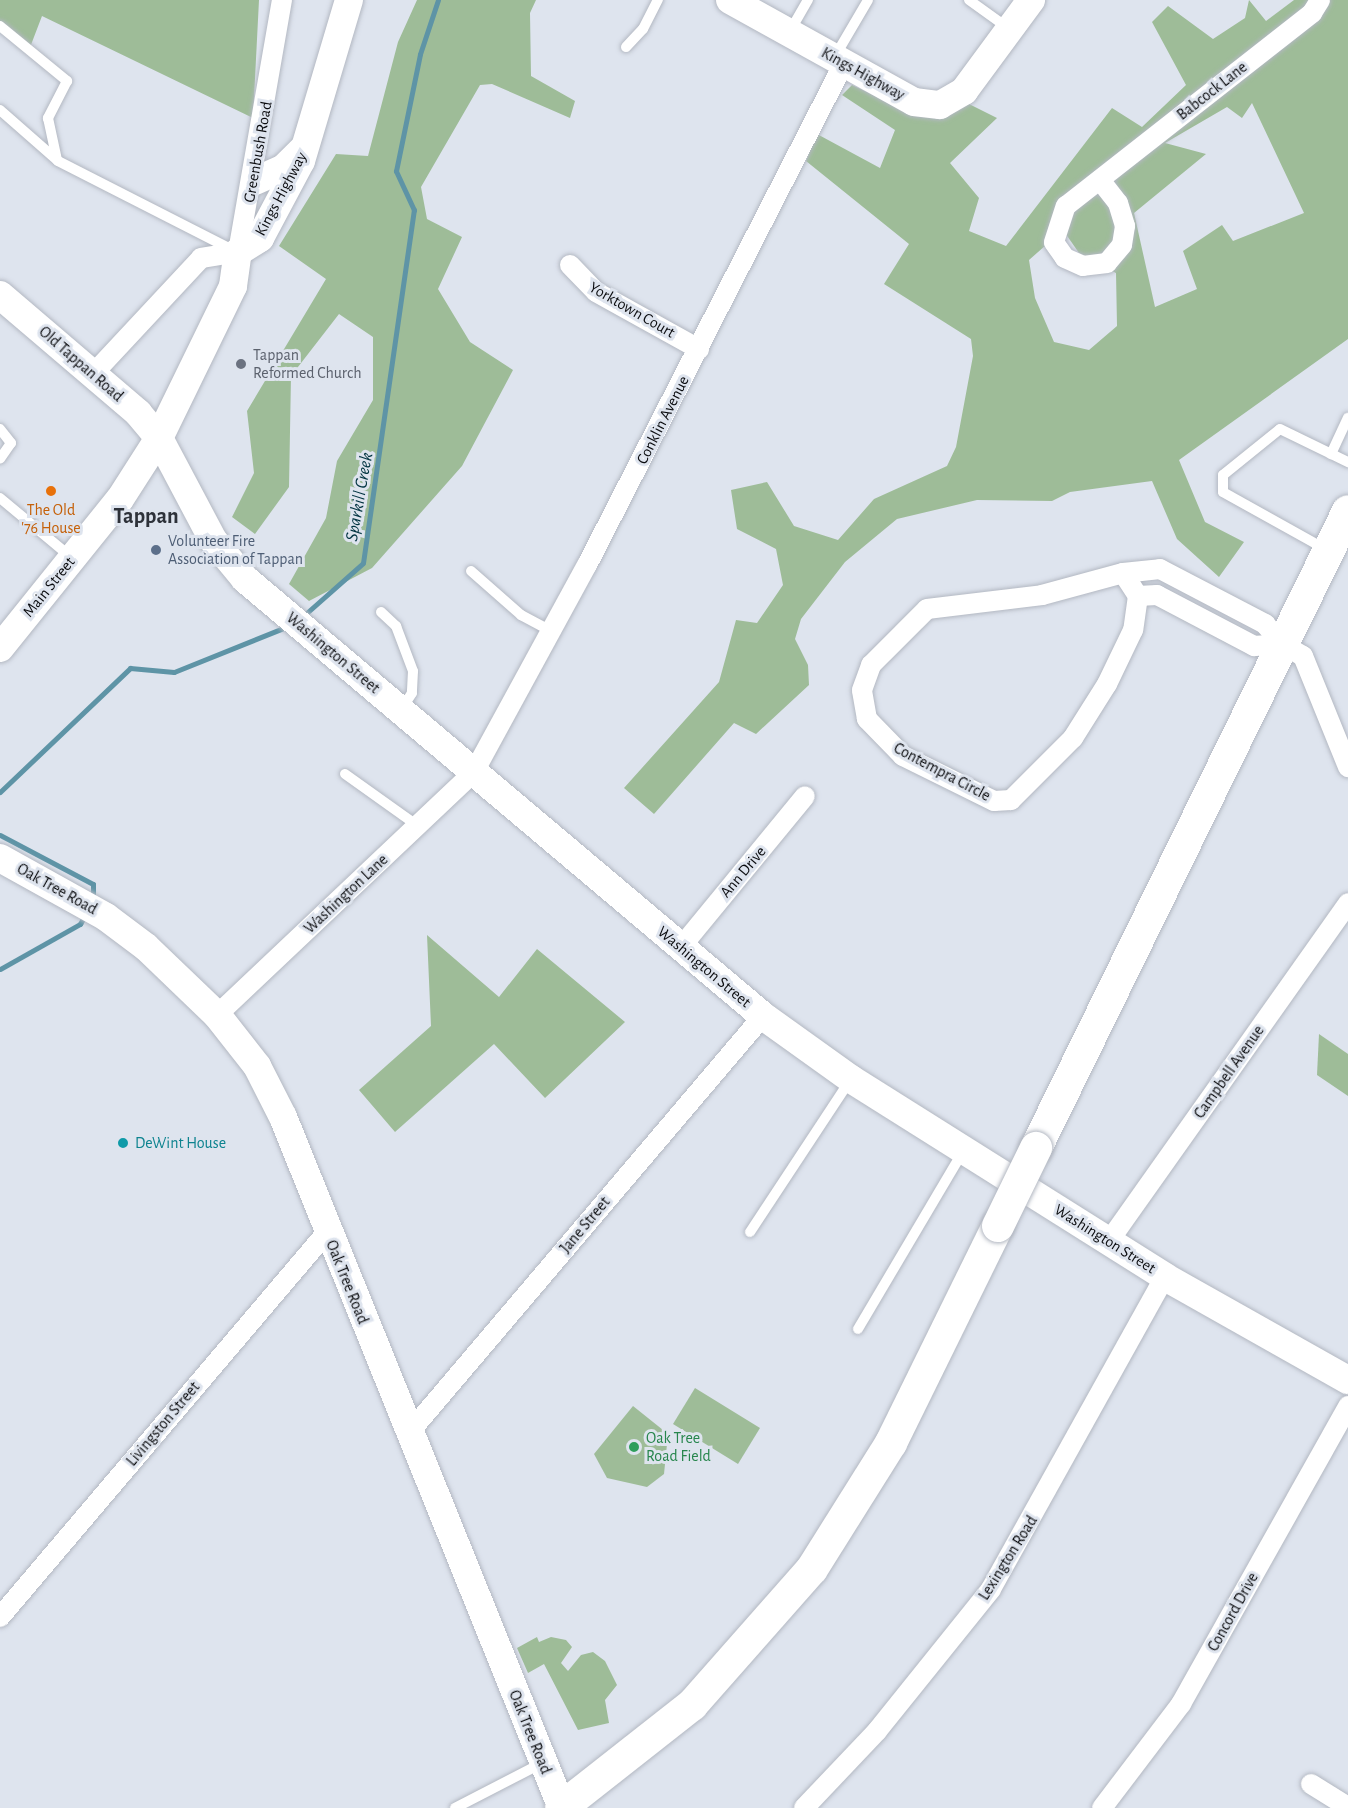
<!DOCTYPE html>
<html>
<head>
<meta charset="utf-8">
<style>
  body { margin:0 }
  #map { position:relative; width:1348px; height:1808px; overflow:hidden; background:#dee4ee; font-family:"Alegreya Sans",sans-serif }
  div>[style] { position:absolute }
  .green>* { inset:0; background:#9ebc98 }
  .stream>* { height:5px; margin:-2.5px; padding:0 2.5px; transform-origin:2.5px; border-radius:2.5px; background:#5e94a6 }
  .roads { filter:drop-shadow(0 0 2px #b3b8c2) drop-shadow(0 0 2px #b3b8c2) }
  .lane>* { height:10px; margin:-5px; padding:0 5px; transform-origin:5px; border-radius:5px; background:#fff }
  .street>* { height:20px; margin:-10px; padding:0 10px; transform-origin:10px; border-radius:10px; background:#fff }
  .secondary>* { height:28px; margin:-14px; padding:0 14px; transform-origin:14px; border-radius:14px; background:#fff }
  .primary>* { height:32px; margin:-16px; padding:0 16px; transform-origin:16px; border-radius:16px; background:#fff }
  .bridges { filter:drop-shadow(0 0 2px #b3b8c2) drop-shadow(0 0 2px #b3b8c2) }
  .primary-bridge>* { height:32px; margin:-16px; padding:0 16px; transform-origin:16px; border-radius:16px; background:#fff }
  .dots>* { width:16px; height:16px; translate:-50% -50%; box-sizing:border-box; border:3px solid #dee4ee; border-radius:50% }
  span { translate:-50% -50%; white-space:nowrap; text-align:center; line-height:1.15; -webkit-text-stroke:6px #dee4ee; paint-order:stroke }
  .street-label { font-size:16px; color:#0a0b0e }
  .worship-label { font-size:16px; color:#5b616d }
  .left { translate:0 -50%; text-align:left }
  .food-label { font-size:16px; color:#c56008 }
  .service-label { font-size:16px; color:#4e5e75 }
  .culture-label { font-size:16px; color:#0d838f }
  .leisure-label { font-size:16px; color:#27864d }
  .water-label { font-size:18px; color:#003340; font-style:italic }
  .district-label { font-size:22px; color:#2d3139; font-weight:700 }
</style>
</head>
<body>
<div id="map">
  <div class="green">
    <div style="clip-path:polygon(0 0,259px 0,253px 118px,42px 16px,29px 50px,0 30px)"></div>
    <div style="clip-path:polygon(417px 0,536px 0,530px 13px,531px 76px,575px 101px,570px 118px,492px 84px,480px 85px,421px 187px,427px 219px,462px 237px,438px 289px,470px 342px,513px 370px,462px 466px,372px 568px,309px 601px,289px 584px,326px 518px,337px 461px,373px 400px,373px 337px,339px 314px,291px 376px,289px 487px,255px 534px,232px 517px,254px 473px,247px 411px,326px 279px,279px 246px,336px 154px,368px 156px,398px 42px)"></div>
    <div style="clip-path:polygon(evenodd,1249px 0,1266px 21px,1294px 0,1348px 0,1348px 339px,1179px 460px,1205px 522px,1244px 542px,1219px 577px,1177px 539px,1152px 481px,1070px 492px,1052px 501px,977px 500px,897px 519px,845px 562px,801px 619px,795px 639px,808px 665px,809px 685px,756px 734px,734px 723px,654px 814px,624px 788px,719px 682px,736px 620px,757px 623px,783px 585px,776px 549px,737px 529px,731px 490px,767px 482px,794px 526px,838px 540px,874px 499px,947px 466px,956px 447px,973px 356px,971px 339px,884px 284px,909px 244px,806px 161px,817px 134px,880px 168px,895px 130px,842px 95px,852px 85px,918px 116px,967px 103px,997px 118px,950px 163px,979px 198px,969px 231px,1006px 246px,1112px 108px,1142px 127px,1186px 85px,1152px 22px,1168px 6px,1213px 39px,1245px 18px,1249px 0,1252px 103px,1304px 213px,1233px 241px,1222px 225px,1183px 251px,1197px 289px,1155px 307px,1134px 213px,1206px 154px,1165px 143px,1227px 107px,1242px 118px,1252px 103px,1249px 0,1063px 230px,1079px 253px,1116px 273px,1117px 326px,1089px 350px,1054px 342px,1035px 298px,1029px 260px,1063px 230px)"></div>
    <div style="clip-path:polygon(427px 935px,499px 997px,537px 949px,625px 1022px,545px 1098px,494px 1044px,395px 1132px,359px 1090px,431px 1026px)"></div>
    <div style="clip-path:polygon(1319px 1034px,1348px 1054px,1348px 1096px,1317px 1075px)"></div>
    <div style="clip-path:polygon(695px 1388px,760px 1428px,738px 1464px,673px 1424px)"></div>
    <div style="clip-path:polygon(633px 1406px,668px 1434px,664px 1474px,647px 1487px,607px 1478px,594px 1454px)"></div>
    <div style="clip-path:polygon(537px 1637px,539px 1642px,551px 1637px,566px 1640px,572px 1647px,561px 1663px,568px 1671px,581px 1655px,593px 1652px,605px 1661px,617px 1685px,605px 1700px,609px 1723px,578px 1730px,544px 1664px,528px 1673px,517px 1648px)"></div>
  </div>
  <div class="stream">
    <div style="left:302px;top:617px;width:81px;rotate:-41.5deg"></div>
    <div style="left:363px;top:563px;width:357px;rotate:-81.8deg"></div>
    <div style="left:414px;top:210px;width:43px;rotate:-114.8deg"></div>
    <div style="left:396px;top:171px;width:119px;rotate:-78.4deg"></div>
    <div style="left:420px;top:54px;width:57px;rotate:-71.6deg"></div>
    <div style="left:0;top:792px;width:180px;rotate:-43.6deg"></div>
    <div style="left:130px;top:668px;width:44px;rotate:5.2deg"></div>
    <div style="left:174px;top:672px;width:121px;rotate:-21.9deg"></div>
    <div style="left:0;top:835px;width:105px;rotate:27.8deg"></div>
    <div style="left:93px;top:884px;width:15px;rotate:90deg"></div>
    <div style="left:0;top:969px;width:92px;rotate:-29.4deg"></div>
    <div style="left:80px;top:924px;width:10px;rotate:-61deg"></div>
  </div>
  <div class="roads">
    <div class="lane">
      <div style="left:969px;top:0;width:48px;rotate:35.7deg"></div>
      <div style="left:0;top:26px;width:87px;rotate:39.4deg"></div>
      <div style="left:67px;top:81px;width:42px;rotate:117.2deg"></div>
      <div style="left:48px;top:118px;width:43px;rotate:77.9deg"></div>
      <div style="left:790px;top:31px;width:36px;rotate:-60deg"></div>
      <div style="left:626px;top:47px;width:25px;rotate:-47deg"></div>
      <div style="left:643px;top:29px;width:33px;rotate:-63deg"></div>
      <div style="left:834px;top:58px;width:67px;rotate:-59.6deg"></div>
      <div style="left:0;top:110px;width:77px;rotate:41.3deg"></div>
      <div style="left:58px;top:161px;width:196px;rotate:27deg"></div>
      <div style="left:0;top:429px;width:18px;rotate:52deg"></div>
      <div style="left:11px;top:443px;width:19px;rotate:125deg"></div>
      <div style="left:1331px;top:454px;width:40px;rotate:-65deg"></div>
      <div style="left:0;top:498px;width:94px;rotate:39.8deg"></div>
      <div style="left:1327px;top:550px;width:119px;rotate:-150.9deg"></div>
      <div style="left:1223px;top:492px;width:17px;rotate:-90deg"></div>
      <div style="left:1223px;top:475px;width:73px;rotate:-38.9deg"></div>
      <div style="left:1280px;top:429px;width:76px;rotate:25.9deg"></div>
      <div style="left:471px;top:571px;width:67px;rotate:41.3deg"></div>
      <div style="left:521px;top:615px;width:34px;rotate:28deg"></div>
      <div style="left:381px;top:612px;width:21px;rotate:43deg"></div>
      <div style="left:396px;top:626px;width:48px;rotate:69.3deg"></div>
      <div style="left:413px;top:671px;width:22px;rotate:93deg"></div>
      <div style="left:412px;top:693px;width:20px;rotate:123deg"></div>
      <div style="left:345px;top:774px;width:90px;rotate:35.5deg"></div>
      <div style="left:750px;top:1232px;width:183px;rotate:-56.6deg"></div>
      <div style="left:858px;top:1329px;width:208px;rotate:-59.4deg"></div>
      <div style="left:455px;top:1808px;width:98px;rotate:-27.3deg"></div>
    </div>
    <div class="street">
      <div style="left:1100px;top:180px;width:29px;rotate:52deg"></div>
      <div style="left:1118px;top:203px;width:24px;rotate:73deg"></div>
      <div style="left:1125px;top:226px;width:19px;rotate:99deg"></div>
      <div style="left:1122px;top:245px;width:23px;rotate:130deg"></div>
      <div style="left:1107px;top:263px;width:24px;rotate:173deg"></div>
      <div style="left:1083px;top:266px;width:20px;rotate:-156deg"></div>
      <div style="left:1065px;top:258px;width:19px;rotate:-125deg"></div>
      <div style="left:1054px;top:242px;width:38px;rotate:-72deg"></div>
      <div style="left:1066px;top:206px;width:313px;rotate:-38.1deg"></div>
      <div style="left:1312px;top:13px;width:15px;rotate:-58deg"></div>
      <div style="left:570px;top:265px;width:37px;rotate:46deg"></div>
      <div style="left:596px;top:292px;width:118px;rotate:29deg"></div>
      <div style="left:93px;top:374px;width:158px;rotate:-47deg"></div>
      <div style="left:201px;top:258px;width:37px;rotate:-9deg"></div>
      <div style="left:238px;top:252px;width:256px;rotate:-80.1deg"></div>
      <div style="left:1123px;top:573px;width:27px;rotate:57deg"></div>
      <div style="left:1138px;top:596px;width:34px;rotate:98deg"></div>
      <div style="left:1133px;top:630px;width:60px;rotate:115.7deg"></div>
      <div style="left:1107px;top:684px;width:64px;rotate:122.2deg"></div>
      <div style="left:1073px;top:738px;width:88px;rotate:135deg"></div>
      <div style="left:1011px;top:800px;width:17px;rotate:177deg"></div>
      <div style="left:994px;top:801px;width:102px;rotate:-153.7deg"></div>
      <div style="left:903px;top:756px;width:52px;rotate:-134.2deg"></div>
      <div style="left:867px;top:719px;width:29px;rotate:-100deg"></div>
      <div style="left:862px;top:690px;width:27px;rotate:-70deg"></div>
      <div style="left:871px;top:665px;width:79px;rotate:-45deg"></div>
      <div style="left:927px;top:609px;width:116px;rotate:-6.9deg"></div>
      <div style="left:1042px;top:595px;width:84px;rotate:-15.2deg"></div>
      <div style="left:1123px;top:573px;width:37px;rotate:-6deg"></div>
      <div style="left:1160px;top:569px;width:119px;rotate:27.6deg"></div>
      <div style="left:1265px;top:624px;width:26px;rotate:50deg"></div>
      <div style="left:1282px;top:644px;width:24px;rotate:30deg"></div>
      <div style="left:1303px;top:656px;width:120px;rotate:67.9deg"></div>
      <div style="left:1138px;top:596px;width:19px;rotate:-3deg"></div>
      <div style="left:1157px;top:595px;width:110px;rotate:27.7deg"></div>
      <div style="left:1254px;top:646px;width:28px;rotate:-4deg"></div>
      <div style="left:681px;top:947px;width:195px;rotate:-50.6deg"></div>
      <div style="left:217px;top:1015px;width:354px;rotate:-43.4deg"></div>
      <div style="left:474px;top:772px;width:236px;rotate:-61.4deg"></div>
      <div style="left:587px;top:565px;width:564px;rotate:-62.89deg"></div>
      <div style="left:1109px;top:1241px;width:414px;rotate:-54.7deg"></div>
      <div style="left:408px;top:1434px;width:548px;rotate:-49.66deg"></div>
      <div style="left:0;top:1617px;width:505px;rotate:-49.66deg"></div>
      <div style="left:1311px;top:1784px;width:44px;rotate:31.9deg"></div>
      <div style="left:804px;top:1808px;width:106px;rotate:-46.5deg"></div>
      <div style="left:877px;top:1731px;width:182px;rotate:-51.2deg"></div>
      <div style="left:991px;top:1589px;width:357px;rotate:-60.9deg"></div>
      <div style="left:1102px;top:1808px;width:131px;rotate:-52.8deg"></div>
      <div style="left:1181px;top:1704px;width:342px;rotate:-60.7deg"></div>
    </div>
    <div class="secondary">
      <div style="left:730px;top:0;width:210px;rotate:29deg"></div>
      <div style="left:914px;top:102px;width:26px;rotate:7deg"></div>
      <div style="left:940px;top:105px;width:28px;rotate:-30deg"></div>
      <div style="left:964px;top:91px;width:113px;rotate:-53.6deg"></div>
      <div style="left:255px;top:181px;width:32px;rotate:-24deg"></div>
      <div style="left:284px;top:168px;width:24px;rotate:-45deg"></div>
      <div style="left:0;top:295px;width:182px;rotate:40.5deg"></div>
      <div style="left:138px;top:413px;width:33px;rotate:50deg"></div>
      <div style="left:159px;top:438px;width:115px;rotate:62.1deg"></div>
      <div style="left:213px;top:540px;width:50px;rotate:50.6deg"></div>
      <div style="left:245px;top:579px;width:678px;rotate:40.15deg"></div>
      <div style="left:763px;top:1016px;width:108px;rotate:35.6deg"></div>
      <div style="left:851px;top:1079px;width:371px;rotate:32.2deg"></div>
      <div style="left:1165px;top:1277px;width:210px;rotate:29.4deg"></div>
      <div style="left:0;top:648px;width:191px;rotate:-51.2deg"></div>
      <div style="left:120px;top:499px;width:72px;rotate:-57.4deg"></div>
      <div style="left:159px;top:438px;width:169px;rotate:-64deg"></div>
      <div style="left:233px;top:286px;width:34px;rotate:-82deg"></div>
      <div style="left:238px;top:252px;width:26px;rotate:-32deg"></div>
      <div style="left:260px;top:238px;width:87px;rotate:-62deg"></div>
      <div style="left:301px;top:161px;width:168px;rotate:-73.4deg"></div>
      <div style="left:0;top:858px;width:121px;rotate:29.1deg"></div>
      <div style="left:106px;top:917px;width:50px;rotate:36.9deg"></div>
      <div style="left:146px;top:947px;width:98px;rotate:43.8deg"></div>
      <div style="left:217px;top:1015px;width:65px;rotate:51.9deg"></div>
      <div style="left:257px;top:1066px;width:57px;rotate:63deg"></div>
      <div style="left:283px;top:1117px;width:745px;rotate:68.01deg"></div>
    </div>
    <div class="primary">
      <div style="left:1036px;top:1148px;width:709px;rotate:-63.9deg"></div>
      <div style="left:561px;top:1808px;width:167px;rotate:-38.2deg"></div>
      <div style="left:692px;top:1705px;width:181px;rotate:-48.6deg"></div>
      <div style="left:812px;top:1569px;width:149px;rotate:-57.9deg"></div>
      <div style="left:891px;top:1443px;width:242px;rotate:-63.8deg"></div>
    </div>
  </div>
  <div class="bridges">
    <div class="primary-bridge">
      <div style="left:998px;top:1226px;width:87px;rotate:-64deg"></div>
    </div>
  </div>
  <div class="dots">
    <div style="left:241px;top:364px;background:#6b7280"></div>
    <div style="left:51px;top:491px;background:#e8710a"></div>
    <div style="left:156px;top:550px;background:#5c6f8a"></div>
    <div style="left:123px;top:1143px;background:#0f9aa8"></div>
    <div style="left:634px;top:1447px;background:#2e9e5b"></div>
  </div>
  <div class="street-label">
    <span style="left:863px;top:74px;rotate:29deg">Kings Highway</span>
    <span style="left:1212px;top:91px;rotate:-38deg">Babcock Lane</span>
    <span style="left:258px;top:152px;rotate:-80deg">Greenbush Road</span>
    <span style="left:281px;top:194px;rotate:-62deg">Kings Highway</span>
    <span style="left:632px;top:310px;rotate:30deg">Yorktown Court</span>
    <span style="left:81px;top:364px;rotate:41deg">Old Tappan Road</span>
    <span style="left:663px;top:420px;rotate:-63deg">Conklin Avenue</span>
    <span style="left:49px;top:587px;rotate:-51deg">Main Street</span>
    <span style="left:333px;top:653px;rotate:40deg">Washington Street</span>
    <span style="left:942px;top:772px;rotate:28deg">Contempra Circle</span>
    <span style="left:743px;top:872px;rotate:-50deg">Ann Drive</span>
    <span style="left:57px;top:889px;rotate:29deg">Oak Tree Road</span>
    <span style="left:346px;top:894px;rotate:-43deg">Washington Lane</span>
    <span style="left:704px;top:967px;rotate:40deg">Washington Street</span>
    <span style="left:1229px;top:1072px;rotate:-55deg">Campbell Avenue</span>
    <span style="left:585px;top:1225px;rotate:-50deg">Jane Street</span>
    <span style="left:1105px;top:1239px;rotate:32deg">Washington Street</span>
    <span style="left:347px;top:1282px;rotate:68deg">Oak Tree Road</span>
    <span style="left:163px;top:1424px;rotate:-50deg">Livingston Street</span>
    <span style="left:1008px;top:1558px;rotate:-58deg">Lexington Road</span>
    <span style="left:1233px;top:1612px;rotate:-61deg">Concord Drive</span>
    <span style="left:530px;top:1732px;rotate:68deg">Oak Tree Road</span>
  </div>
  <div class="worship-label">
    <span class="left" style="left:253px;top:364px">Tappan<br>Reformed Church</span>
  </div>
  <div class="food-label">
    <span style="left:51px;top:519px">The Old<br>'76 House</span>
  </div>
  <div class="service-label">
    <span class="left" style="left:168px;top:550px">Volunteer Fire<br>Association of Tappan</span>
  </div>
  <div class="culture-label">
    <span class="left" style="left:135px;top:1143px">DeWint House</span>
  </div>
  <div class="leisure-label">
    <span class="left" style="left:646px;top:1447px">Oak Tree<br>Road Field</span>
  </div>
  <div class="water-label">
    <span style="left:360px;top:497px;rotate:-80deg">Sparkill Creek</span>
  </div>
  <div class="district-label">
    <span style="left:146px;top:517px">Tappan</span>
  </div>
</div>
</body>
</html>
